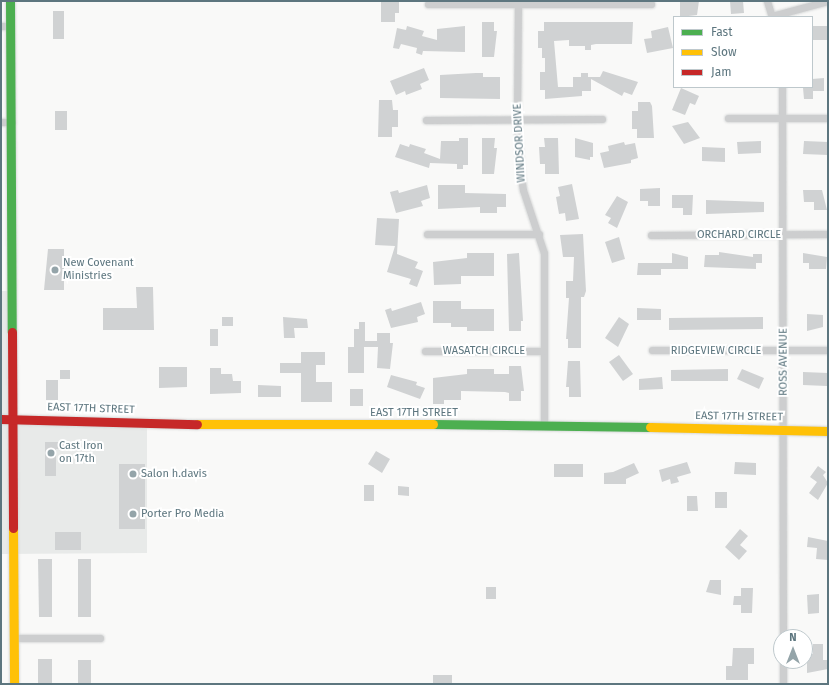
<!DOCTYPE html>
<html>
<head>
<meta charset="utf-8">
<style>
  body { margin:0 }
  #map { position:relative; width:829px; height:685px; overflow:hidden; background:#f9f9f8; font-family:"Fira Sans",sans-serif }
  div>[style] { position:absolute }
  .built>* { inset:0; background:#e8eae9 }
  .building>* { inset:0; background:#d0d2d3 }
  .roads { filter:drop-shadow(0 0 1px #d5d7d7) drop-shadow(0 0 1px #d5d7d7) }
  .street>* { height:7px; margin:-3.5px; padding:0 3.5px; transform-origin:3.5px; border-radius:3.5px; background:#cdcecf }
  .fast>* { height:9px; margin:-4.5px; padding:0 4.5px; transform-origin:4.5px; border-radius:4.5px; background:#4caf50 }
  .slow>* { height:9px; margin:-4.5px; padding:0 4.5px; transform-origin:4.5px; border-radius:4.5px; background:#ffc107 }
  .jam>* { height:9px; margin:-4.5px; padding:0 4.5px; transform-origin:4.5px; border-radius:4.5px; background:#c62828 }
  .dots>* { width:11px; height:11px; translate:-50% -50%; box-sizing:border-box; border:2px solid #fff; border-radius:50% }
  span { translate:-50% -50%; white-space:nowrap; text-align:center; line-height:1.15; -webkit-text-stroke:4px #fff; paint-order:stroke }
  .street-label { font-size:11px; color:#5d767f }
  .poi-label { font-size:11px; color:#5d767f }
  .left { translate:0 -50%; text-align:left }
  .frame { position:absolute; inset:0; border:2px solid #5d767f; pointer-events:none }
  .legend { position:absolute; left:673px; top:16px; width:140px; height:72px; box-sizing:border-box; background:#fff; border:1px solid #bec8cc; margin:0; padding:5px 7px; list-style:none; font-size:12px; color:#5d767f }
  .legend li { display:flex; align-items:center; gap:8px; height:20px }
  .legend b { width:20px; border:1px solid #bec8cc }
  .north { position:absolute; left:773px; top:629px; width:40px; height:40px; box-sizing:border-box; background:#fff; border:1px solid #bec8cc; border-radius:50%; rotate:0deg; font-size:11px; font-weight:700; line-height:16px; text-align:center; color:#5d767f }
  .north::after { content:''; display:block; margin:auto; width:14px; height:18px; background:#94a4a9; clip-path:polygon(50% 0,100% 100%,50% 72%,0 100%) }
</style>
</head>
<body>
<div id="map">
  <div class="built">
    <div style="clip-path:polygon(1px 291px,13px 291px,13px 419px,147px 423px,147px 553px,1px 554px)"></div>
  </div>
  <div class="building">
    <div style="clip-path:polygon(381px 1px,399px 1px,399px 13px,395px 13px,395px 22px,381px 22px)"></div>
    <div style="clip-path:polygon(680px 1px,699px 1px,697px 15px,680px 17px)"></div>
    <div style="clip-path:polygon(730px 1px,743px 1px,744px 13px,731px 14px)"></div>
    <div style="clip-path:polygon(53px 11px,64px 11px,64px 39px,53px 39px)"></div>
    <div style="clip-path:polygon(482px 22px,494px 22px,494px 31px,497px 31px,494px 57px,482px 57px)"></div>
    <div style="clip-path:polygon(544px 22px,633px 22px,632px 44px,596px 44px,591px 45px,591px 50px,585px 50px,585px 46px,569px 46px,569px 40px,554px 41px,558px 87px,573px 87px,573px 77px,581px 77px,581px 73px,588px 73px,588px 77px,600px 77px,603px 71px,638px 82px,632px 95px,624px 92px,622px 96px,591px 79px,591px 91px,582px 91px,582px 96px,545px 99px,545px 90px,540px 90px,540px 72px,545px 72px,545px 58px,542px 58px,542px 48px,538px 48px,538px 31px,544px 31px)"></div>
    <div style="clip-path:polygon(407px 26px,424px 31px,422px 36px,437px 40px,437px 29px,465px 26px,465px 52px,423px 51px,422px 55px,416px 53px,417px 48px,401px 44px,399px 49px,393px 48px,397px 28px,406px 30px)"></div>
    <div style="clip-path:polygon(813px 26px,828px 26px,828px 40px,812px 40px)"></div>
    <div style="clip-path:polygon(668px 27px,673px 48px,647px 53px,644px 39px,652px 38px,651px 31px)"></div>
    <div style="clip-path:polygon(424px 68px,429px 80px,420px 84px,422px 89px,406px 95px,405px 91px,396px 95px,390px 81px)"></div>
    <div style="clip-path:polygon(476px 73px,483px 73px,483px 77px,500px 77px,500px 99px,440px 98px,440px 75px)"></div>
    <div style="clip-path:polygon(824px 78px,824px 91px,813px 91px,813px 99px,804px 99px,803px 88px,812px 87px,812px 79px)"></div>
    <div style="clip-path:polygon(681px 88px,699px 96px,695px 105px,690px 103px,685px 115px,672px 110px)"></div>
    <div style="clip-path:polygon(379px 100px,392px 100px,393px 110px,398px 110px,398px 127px,392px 127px,392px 137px,378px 137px)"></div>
    <div style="clip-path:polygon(638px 102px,650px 102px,652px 106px,654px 138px,637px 138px,637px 129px,632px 129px,632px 111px,638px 111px)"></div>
    <div style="clip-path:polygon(55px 111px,67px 111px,67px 130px,55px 130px)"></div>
    <div style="clip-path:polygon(688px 122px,700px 138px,684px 144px,672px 126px)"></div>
    <div style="clip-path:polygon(459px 138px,468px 138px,468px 165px,463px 165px,463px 169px,457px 169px,457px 164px,430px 163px,429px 168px,395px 157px,400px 144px,409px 147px,410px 144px,426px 149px,424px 153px,440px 159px,441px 141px,459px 141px)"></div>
    <div style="clip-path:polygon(482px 138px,495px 138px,494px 148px,497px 148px,494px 174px,482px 174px)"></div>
    <div style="clip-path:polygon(544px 138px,558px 138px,559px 174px,545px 174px,545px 164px,540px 164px,539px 147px,545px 147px)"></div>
    <div style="clip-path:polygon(575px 138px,593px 143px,593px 157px,590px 157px,590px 160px,575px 157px)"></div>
    <div style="clip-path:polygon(761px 141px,761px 153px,738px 154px,737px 142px)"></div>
    <div style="clip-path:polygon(804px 141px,828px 142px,828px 155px,803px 154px)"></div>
    <div style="clip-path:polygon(624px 142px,625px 145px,635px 143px,638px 158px,631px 160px,631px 163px,604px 168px,600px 153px,609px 151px,608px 146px)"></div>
    <div style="clip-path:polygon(702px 147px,725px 148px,725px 162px,702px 161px)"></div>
    <div style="clip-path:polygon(572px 184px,579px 219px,566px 221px,565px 213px,559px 214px,556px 197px,560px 196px,558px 187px)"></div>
    <div style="clip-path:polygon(427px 185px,430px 198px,421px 201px,423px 206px,396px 213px,390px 192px,398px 190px,399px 193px)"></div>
    <div style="clip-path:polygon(438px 185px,465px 185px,465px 193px,506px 194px,506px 207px,497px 207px,497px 213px,480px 213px,480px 207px,438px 209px)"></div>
    <div style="clip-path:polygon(660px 188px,660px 206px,648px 206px,648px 201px,640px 201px,640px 189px)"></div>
    <div style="clip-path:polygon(803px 190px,822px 190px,827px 210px,814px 210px,814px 202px,804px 202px)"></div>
    <div style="clip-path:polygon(672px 195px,693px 195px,692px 215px,683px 215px,683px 208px,672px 208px)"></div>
    <div style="clip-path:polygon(617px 196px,628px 202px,617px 228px,608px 223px,611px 218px,605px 215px)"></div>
    <div style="clip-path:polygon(706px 200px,764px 202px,764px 212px,706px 214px)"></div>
    <div style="clip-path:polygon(377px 218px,399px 219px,397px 254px,418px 262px,415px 268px,423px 271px,417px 287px,409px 284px,411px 279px,387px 272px,395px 246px,375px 245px)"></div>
    <div style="clip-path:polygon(583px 234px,586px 291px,584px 297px,581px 297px,581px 348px,568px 348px,568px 339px,566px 339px,569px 298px,566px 298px,566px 281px,573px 281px,574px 257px,563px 257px,560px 235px)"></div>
    <div style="clip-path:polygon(619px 237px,625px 259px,612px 263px,605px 242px)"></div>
    <div style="clip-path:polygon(48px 249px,64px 249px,64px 290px,44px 290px)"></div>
    <div style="clip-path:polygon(719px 252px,753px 257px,753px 254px,762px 254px,762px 263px,756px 263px,756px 269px,704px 267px,705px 255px,719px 255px)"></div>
    <div style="clip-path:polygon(467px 253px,494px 253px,494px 276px,461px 276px,461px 284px,434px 285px,433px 262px,467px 258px)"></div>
    <div style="clip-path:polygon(519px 253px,523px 321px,521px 321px,521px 331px,509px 331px,507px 254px)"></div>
    <div style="clip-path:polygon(672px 253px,688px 257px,688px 269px,661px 269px,661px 275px,637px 275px,638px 263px,672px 263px)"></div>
    <div style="clip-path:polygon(803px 253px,827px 257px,826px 269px,809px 269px,809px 263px,803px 263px)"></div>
    <div style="clip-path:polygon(136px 287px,153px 287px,154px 330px,103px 330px,103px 308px,137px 308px)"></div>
    <div style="clip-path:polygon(433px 301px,461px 301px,461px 309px,494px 309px,494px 331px,467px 331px,467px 327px,451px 327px,451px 323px,433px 323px)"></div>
    <div style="clip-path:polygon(421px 302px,425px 314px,417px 317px,418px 322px,391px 328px,385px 310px,391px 308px,392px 311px)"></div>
    <div style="clip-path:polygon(637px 308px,661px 309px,661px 320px,637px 320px)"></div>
    <div style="clip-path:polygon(807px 314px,823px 315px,823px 327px,807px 331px)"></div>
    <div style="clip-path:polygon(222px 317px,233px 317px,233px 326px,222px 326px)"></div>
    <div style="clip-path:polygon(283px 317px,307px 319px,308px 328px,294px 328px,295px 338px,284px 338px)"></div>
    <div style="clip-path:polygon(619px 317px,629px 324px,618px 347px,605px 338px)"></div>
    <div style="clip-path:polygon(763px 317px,763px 329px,669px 330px,669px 318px)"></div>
    <div style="clip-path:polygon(359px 322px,365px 322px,365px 341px,377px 341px,377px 333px,390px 333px,390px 343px,393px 343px,390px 369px,377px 368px,378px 347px,364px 347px,364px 373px,348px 373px,348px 347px,354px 347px,354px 329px,359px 329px)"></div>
    <div style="clip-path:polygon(210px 329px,218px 329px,218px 346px,210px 346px)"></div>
    <div style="clip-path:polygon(301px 352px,325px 352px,325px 365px,316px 365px,316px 382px,332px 382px,332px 402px,301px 402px,301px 373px,280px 373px,280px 363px,301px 363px)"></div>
    <div style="clip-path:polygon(619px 355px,633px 374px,623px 381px,609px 362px)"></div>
    <div style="clip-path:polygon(568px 361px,580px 361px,581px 397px,569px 397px,569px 387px,566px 387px)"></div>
    <div style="clip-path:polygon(509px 366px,521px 366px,524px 391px,521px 391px,521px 401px,509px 401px,509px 393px,505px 392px,461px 391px,461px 400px,444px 400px,444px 404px,433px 404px,433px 378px,467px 374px,467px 369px,494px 369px,494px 374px,509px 374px)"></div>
    <div style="clip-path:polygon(159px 367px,187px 367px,187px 387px,159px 388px)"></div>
    <div style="clip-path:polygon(210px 368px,221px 368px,221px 374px,232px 374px,233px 381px,241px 381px,241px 393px,210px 394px)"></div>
    <div style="clip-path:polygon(728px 369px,728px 381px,671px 381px,671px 370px)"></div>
    <div style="clip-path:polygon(742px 369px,764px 378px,759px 389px,737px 379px)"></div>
    <div style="clip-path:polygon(60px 370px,70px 370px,70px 379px,60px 379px)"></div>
    <div style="clip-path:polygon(803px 372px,828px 373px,827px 386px,803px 385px)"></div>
    <div style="clip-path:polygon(391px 375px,417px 382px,416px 385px,425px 388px,420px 399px,387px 387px)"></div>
    <div style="clip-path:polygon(662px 377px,663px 389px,639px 390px,639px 379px)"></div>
    <div style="clip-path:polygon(46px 380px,58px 380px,58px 400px,46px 400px)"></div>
    <div style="clip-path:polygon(258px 385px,281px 386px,281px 397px,258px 397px)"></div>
    <div style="clip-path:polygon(350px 389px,363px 389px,363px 406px,350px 406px)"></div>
    <div style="clip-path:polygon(45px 442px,71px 442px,71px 449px,56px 449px,56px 476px,45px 476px)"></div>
    <div style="clip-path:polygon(376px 451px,390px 459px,382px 473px,368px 464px)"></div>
    <div style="clip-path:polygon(687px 462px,691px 473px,677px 477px,679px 482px,671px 484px,670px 479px,662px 482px,659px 470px)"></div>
    <div style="clip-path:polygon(735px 462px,756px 463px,756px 475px,734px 474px)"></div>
    <div style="clip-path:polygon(634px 463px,639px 473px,626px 479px,626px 484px,604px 484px,604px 473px,613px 472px)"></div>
    <div style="clip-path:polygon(119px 464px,145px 464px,145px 529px,119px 529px)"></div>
    <div style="clip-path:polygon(554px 464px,583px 464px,583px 477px,554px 477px)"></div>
    <div style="clip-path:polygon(818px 466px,826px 472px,823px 475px,828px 483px,818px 500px,809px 493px,817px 482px,810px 477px)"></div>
    <div style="clip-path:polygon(364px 485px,374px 485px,374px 501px,364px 501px)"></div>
    <div style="clip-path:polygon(398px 486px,409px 487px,409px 496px,398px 495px)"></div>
    <div style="clip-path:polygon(715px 492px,727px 492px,727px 508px,715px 508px)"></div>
    <div style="clip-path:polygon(687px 496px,697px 496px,698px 511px,687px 511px)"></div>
    <div style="clip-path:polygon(740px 529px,748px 536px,740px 545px,747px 551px,739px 560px,725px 547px)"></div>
    <div style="clip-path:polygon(55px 532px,81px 532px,81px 550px,55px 550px)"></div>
    <div style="clip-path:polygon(808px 537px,828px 541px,828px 560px,816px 559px,817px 548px,807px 547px)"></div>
    <div style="clip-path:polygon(38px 559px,52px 559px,52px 617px,39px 617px)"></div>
    <div style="clip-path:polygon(78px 559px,91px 559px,91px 617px,78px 617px)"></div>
    <div style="clip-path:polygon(710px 580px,721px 580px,721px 595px,706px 592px)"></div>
    <div style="clip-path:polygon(486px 587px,496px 587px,496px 599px,486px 599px)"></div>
    <div style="clip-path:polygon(741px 588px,753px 588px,752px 613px,741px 613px,741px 605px,733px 605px,734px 596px,741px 596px)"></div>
    <div style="clip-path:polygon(819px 594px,819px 613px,808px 614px,807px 595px)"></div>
    <div style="clip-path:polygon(813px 644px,823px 644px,823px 660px,828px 660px,828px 669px,807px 673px,807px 654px,813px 654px)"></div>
    <div style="clip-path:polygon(733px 648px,754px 648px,754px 664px,748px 664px,748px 680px,726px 680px,726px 666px,732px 666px)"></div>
    <div style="clip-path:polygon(38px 659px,52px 659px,52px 684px,38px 684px)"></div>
    <div style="clip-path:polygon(78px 660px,91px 660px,91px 684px,78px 684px)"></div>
    <div style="clip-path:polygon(433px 675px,452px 675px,452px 684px,433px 684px)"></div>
  </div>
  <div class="roads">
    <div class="street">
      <div style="left:518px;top:1px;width:118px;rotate:90.5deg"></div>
      <div style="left:517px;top:119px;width:50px;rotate:86.6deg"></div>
      <div style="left:520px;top:169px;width:21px;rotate:82deg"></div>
      <div style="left:523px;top:190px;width:66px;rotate:71.6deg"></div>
      <div style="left:544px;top:253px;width:171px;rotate:90deg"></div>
      <div style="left:767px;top:1px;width:17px;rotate:73deg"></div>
      <div style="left:428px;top:4px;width:223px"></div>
      <div style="left:772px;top:16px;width:58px;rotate:-15deg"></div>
      <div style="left:1px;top:26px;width:9px"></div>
      <div style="left:782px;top:87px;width:550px;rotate:89.9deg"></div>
      <div style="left:728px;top:118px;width:100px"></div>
      <div style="left:426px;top:120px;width:176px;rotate:-0.3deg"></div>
      <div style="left:1px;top:122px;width:11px"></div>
      <div style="left:427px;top:234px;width:112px"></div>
      <div style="left:651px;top:235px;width:177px;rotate:-0.3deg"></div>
      <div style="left:652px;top:350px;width:176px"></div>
      <div style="left:425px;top:351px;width:118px"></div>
      <div style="left:14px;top:638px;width:86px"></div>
      <div style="left:783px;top:684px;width:23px;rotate:-90deg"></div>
    </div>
    <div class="fast">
      <div style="left:10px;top:1px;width:331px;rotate:89.7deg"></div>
      <div style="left:433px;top:424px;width:217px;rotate:0.8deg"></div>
    </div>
    <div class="slow">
      <div style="left:197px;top:424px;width:236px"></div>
      <div style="left:650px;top:427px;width:178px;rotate:1.3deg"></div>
      <div style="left:13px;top:528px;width:156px;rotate:89.6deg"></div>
    </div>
    <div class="jam">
      <div style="left:12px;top:332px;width:196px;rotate:89.7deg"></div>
      <div style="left:1px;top:419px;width:196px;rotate:1.5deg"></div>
    </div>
  </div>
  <div class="dots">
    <div style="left:55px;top:270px;background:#94a4a9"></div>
    <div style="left:51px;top:453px;background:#94a4a9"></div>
    <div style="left:133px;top:474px;background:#94a4a9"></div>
    <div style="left:133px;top:514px;background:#94a4a9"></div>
  </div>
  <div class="street-label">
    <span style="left:520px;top:143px;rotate:-93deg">WINDSOR DRIVE</span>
    <span style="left:739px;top:235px">ORCHARD CIRCLE</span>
    <span style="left:484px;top:351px">WASATCH CIRCLE</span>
    <span style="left:716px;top:351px">RIDGEVIEW CIRCLE</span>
    <span style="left:784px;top:362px;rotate:-90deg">ROSS AVENUE</span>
    <span style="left:91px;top:409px;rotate:2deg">EAST 17TH STREET</span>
    <span style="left:414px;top:413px">EAST 17TH STREET</span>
    <span style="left:739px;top:417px;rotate:1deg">EAST 17TH STREET</span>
  </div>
  <div class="poi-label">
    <span class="left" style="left:63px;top:270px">New Covenant<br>Ministries</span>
    <span class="left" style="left:59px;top:453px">Cast Iron<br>on 17th</span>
    <span class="left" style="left:141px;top:474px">Salon h.davis</span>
    <span class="left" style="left:141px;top:514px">Porter Pro Media</span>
  </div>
  <div class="frame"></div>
  <ul class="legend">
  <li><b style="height:5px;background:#4caf50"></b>Fast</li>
  <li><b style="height:5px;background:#ffc107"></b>Slow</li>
  <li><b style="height:5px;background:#c62828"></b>Jam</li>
  </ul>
  <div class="north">N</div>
</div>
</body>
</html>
